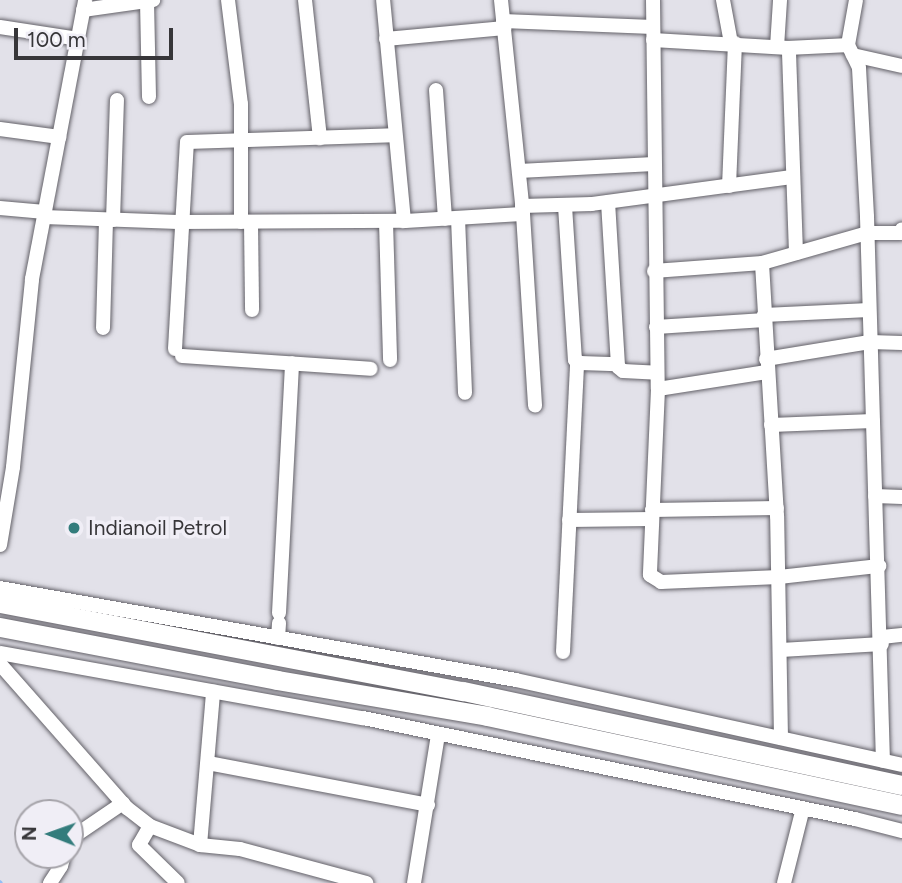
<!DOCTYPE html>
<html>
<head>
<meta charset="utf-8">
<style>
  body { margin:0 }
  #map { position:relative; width:902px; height:883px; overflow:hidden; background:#e2e1e9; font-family:Figtree,sans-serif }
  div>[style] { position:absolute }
  .stream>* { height:3.5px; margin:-1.75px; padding:0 1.75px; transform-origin:1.75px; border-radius:1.75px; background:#93bef6 }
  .roads { filter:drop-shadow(0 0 2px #636168) drop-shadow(0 0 2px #636168) }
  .minor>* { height:14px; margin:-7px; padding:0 7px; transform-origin:7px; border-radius:7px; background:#fff }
  .highway>* { height:19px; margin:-9.5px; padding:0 9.5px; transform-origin:9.5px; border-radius:9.5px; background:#fff }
  .dots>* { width:19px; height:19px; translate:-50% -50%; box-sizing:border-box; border:4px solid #f0eef6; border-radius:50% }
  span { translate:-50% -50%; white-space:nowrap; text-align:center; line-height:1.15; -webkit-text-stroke:7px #f0eef6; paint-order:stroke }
  .poi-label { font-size:21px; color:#373639 }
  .left { translate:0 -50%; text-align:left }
  .north { position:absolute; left:14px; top:799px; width:70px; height:70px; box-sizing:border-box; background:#f0eef6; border:2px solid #a6a4aa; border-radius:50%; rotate:271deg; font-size:19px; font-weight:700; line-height:28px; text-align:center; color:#373639 }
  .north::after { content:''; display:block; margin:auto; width:24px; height:32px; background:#337c7c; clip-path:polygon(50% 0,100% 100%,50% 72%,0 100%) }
  .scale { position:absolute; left:14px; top:28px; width:159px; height:32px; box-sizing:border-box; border:4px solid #373639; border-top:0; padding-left:9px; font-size:21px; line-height:24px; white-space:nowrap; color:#373639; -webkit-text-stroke:5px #f0eef6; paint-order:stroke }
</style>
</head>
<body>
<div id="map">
  <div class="stream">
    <div style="left:0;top:882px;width:1px;rotate:45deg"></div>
  </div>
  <div class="roads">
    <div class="minor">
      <div style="left:228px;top:0;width:105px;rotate:82.9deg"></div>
      <div style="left:241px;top:104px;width:118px;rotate:90deg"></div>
      <div style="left:305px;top:0;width:139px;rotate:83.8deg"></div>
      <div style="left:501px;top:0;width:215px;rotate:84.1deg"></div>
      <div style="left:523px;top:214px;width:192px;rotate:86.4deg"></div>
      <div style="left:653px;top:0;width:389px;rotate:89.3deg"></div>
      <div style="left:658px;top:389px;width:186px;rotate:92.5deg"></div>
      <div style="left:650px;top:575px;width:13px;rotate:32deg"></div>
      <div style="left:661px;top:582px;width:118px;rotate:-2.4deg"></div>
      <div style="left:779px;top:577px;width:101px;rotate:-6.3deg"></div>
      <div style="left:723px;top:0;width:44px;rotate:79.5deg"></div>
      <div style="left:856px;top:0;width:46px;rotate:100.1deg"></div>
      <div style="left:848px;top:45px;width:25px;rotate:64deg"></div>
      <div style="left:859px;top:68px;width:149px;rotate:86.9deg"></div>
      <div style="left:867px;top:217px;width:544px;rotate:88.32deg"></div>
      <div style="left:147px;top:1px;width:96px;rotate:88.8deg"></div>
      <div style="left:83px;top:10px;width:71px;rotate:-8.1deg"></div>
      <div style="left:503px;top:21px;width:150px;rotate:2.3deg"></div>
      <div style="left:0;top:27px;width:79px;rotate:8.7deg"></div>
      <div style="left:386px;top:39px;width:119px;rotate:-5.3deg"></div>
      <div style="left:653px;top:40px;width:136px;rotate:3.4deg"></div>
      <div style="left:777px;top:47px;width:47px;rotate:-86.3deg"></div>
      <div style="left:853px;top:55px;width:50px;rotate:12.7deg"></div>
      <div style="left:436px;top:90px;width:129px;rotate:86deg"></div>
      <div style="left:0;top:129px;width:60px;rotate:7.7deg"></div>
      <div style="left:519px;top:171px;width:135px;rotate:-3deg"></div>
      <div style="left:729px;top:186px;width:143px;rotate:-87.6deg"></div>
      <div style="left:608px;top:202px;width:165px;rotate:86.5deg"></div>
      <div style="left:618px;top:367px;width:6px;rotate:39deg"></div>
      <div style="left:623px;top:371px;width:34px;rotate:3deg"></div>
      <div style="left:522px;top:206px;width:70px;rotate:-1.6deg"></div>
      <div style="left:592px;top:204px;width:202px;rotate:-7.7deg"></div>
      <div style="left:565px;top:206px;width:154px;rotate:86.3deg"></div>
      <div style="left:575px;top:360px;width:6px;rotate:31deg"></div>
      <div style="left:580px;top:363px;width:37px;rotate:2deg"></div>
      <div style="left:0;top:208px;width:45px;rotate:5.1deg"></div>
      <div style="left:44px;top:217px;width:134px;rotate:2.1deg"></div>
      <div style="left:178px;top:222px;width:226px;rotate:-0.3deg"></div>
      <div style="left:404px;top:221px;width:222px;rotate:-95.4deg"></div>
      <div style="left:458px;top:218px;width:175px;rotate:87.7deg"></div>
      <div style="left:113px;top:220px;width:120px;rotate:-88.1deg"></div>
      <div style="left:404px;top:221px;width:119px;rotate:-3.4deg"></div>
      <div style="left:251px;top:222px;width:88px;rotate:89.3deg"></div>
      <div style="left:386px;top:222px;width:138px;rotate:88.3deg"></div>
      <div style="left:796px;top:253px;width:205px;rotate:-92deg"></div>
      <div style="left:789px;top:48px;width:59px;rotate:-2.9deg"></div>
      <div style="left:654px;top:271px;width:108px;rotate:-4.2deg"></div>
      <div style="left:764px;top:315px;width:105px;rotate:-2.7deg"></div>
      <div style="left:656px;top:327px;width:109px;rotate:-3.7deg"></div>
      <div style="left:103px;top:328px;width:108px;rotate:-88.4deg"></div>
      <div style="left:175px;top:349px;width:207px;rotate:-86.7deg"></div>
      <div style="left:187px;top:142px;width:207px;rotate:-1.9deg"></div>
      <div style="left:182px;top:356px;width:189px;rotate:3.9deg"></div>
      <div style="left:766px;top:359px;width:105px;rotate:-9.3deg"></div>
      <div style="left:870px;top:342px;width:32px;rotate:2deg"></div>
      <div style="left:658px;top:389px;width:110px;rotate:-8.9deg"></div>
      <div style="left:771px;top:425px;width:102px;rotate:-2.2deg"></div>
      <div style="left:875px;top:496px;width:27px;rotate:2deg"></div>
      <div style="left:652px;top:510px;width:125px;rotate:-0.9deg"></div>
      <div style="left:569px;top:520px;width:83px;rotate:-0.7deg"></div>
      <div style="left:0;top:545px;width:79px;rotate:-80.5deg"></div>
      <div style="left:13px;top:467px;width:189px;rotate:-84.2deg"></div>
      <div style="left:32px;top:279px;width:284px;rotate:-79.2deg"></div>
      <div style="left:0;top:588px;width:524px;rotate:10.11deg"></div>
      <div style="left:516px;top:680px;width:395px;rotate:12.4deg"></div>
      <div style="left:279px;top:613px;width:250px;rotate:-87deg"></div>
      <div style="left:882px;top:637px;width:20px;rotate:-6deg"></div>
      <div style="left:278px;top:638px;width:15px;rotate:-86deg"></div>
      <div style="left:781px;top:650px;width:101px;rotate:-3.4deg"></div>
      <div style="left:563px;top:652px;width:290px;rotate:-87.2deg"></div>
      <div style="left:0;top:653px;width:369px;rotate:10.2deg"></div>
      <div style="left:363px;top:718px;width:502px;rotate:11.6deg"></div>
      <div style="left:855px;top:819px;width:49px;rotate:14.3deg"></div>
      <div style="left:0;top:664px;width:192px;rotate:48.6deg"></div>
      <div style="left:127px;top:808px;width:29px;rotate:38deg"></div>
      <div style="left:150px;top:826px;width:53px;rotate:20.8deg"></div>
      <div style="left:200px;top:845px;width:40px;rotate:5.7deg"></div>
      <div style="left:240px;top:849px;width:131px;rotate:15.1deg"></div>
      <div style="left:781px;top:738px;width:222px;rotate:-91deg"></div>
      <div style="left:777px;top:516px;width:253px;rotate:-93.4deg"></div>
      <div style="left:762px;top:263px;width:109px;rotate:-15.9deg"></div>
      <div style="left:867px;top:233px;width:33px"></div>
      <div style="left:900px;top:233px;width:4px;rotate:-63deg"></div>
      <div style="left:208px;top:763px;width:224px;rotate:10.8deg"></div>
      <div style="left:150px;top:826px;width:22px;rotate:120deg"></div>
      <div style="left:139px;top:845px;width:54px;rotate:44.3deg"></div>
      <div style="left:70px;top:839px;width:64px;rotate:-34.2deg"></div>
      <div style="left:200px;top:845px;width:154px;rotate:-85.1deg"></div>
      <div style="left:50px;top:883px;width:20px;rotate:-57deg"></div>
      <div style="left:61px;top:866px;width:11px;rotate:-75deg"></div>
      <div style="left:414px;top:883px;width:151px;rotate:-80.8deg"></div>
      <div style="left:784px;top:883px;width:77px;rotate:-75.8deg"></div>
    </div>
    <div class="highway">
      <div style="left:0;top:603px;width:471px;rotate:10.8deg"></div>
      <div style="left:463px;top:691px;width:449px;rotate:12.1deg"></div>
      <div style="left:0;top:627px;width:282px;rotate:10.8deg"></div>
      <div style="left:277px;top:680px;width:213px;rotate:9.7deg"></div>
      <div style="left:487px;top:716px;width:424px;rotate:12.1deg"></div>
    </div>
  </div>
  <div class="dots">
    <div style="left:74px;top:528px;background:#337c7c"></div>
  </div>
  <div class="poi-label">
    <span class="left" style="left:88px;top:528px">Indianoil Petrol</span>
  </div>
  <div class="north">N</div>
  <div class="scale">100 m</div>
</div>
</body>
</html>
